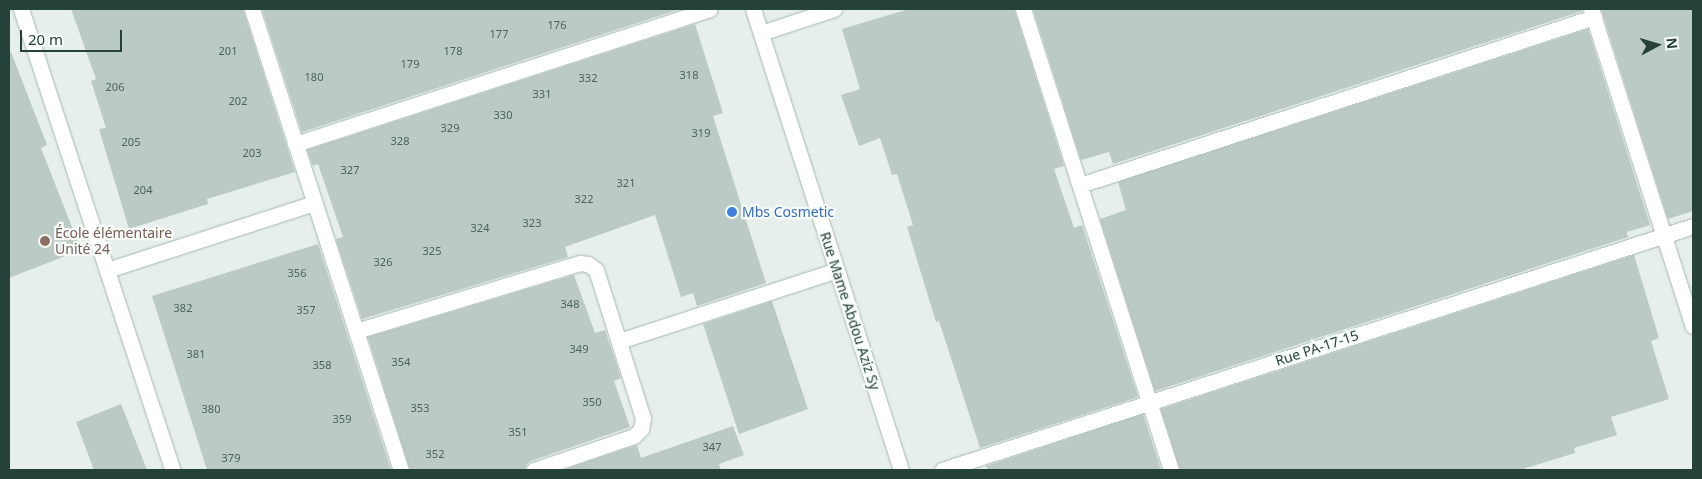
<!DOCTYPE html>
<html>
<head>
<meta charset="utf-8">
<style>
  body { margin:0 }
  #map { position:relative; width:1702px; height:479px; overflow:hidden; background:#e6efeb; font-family:"Noto Sans",sans-serif }
  div>[style] { position:absolute }
  .building>* { inset:0; background:#bbcac4 }
  .roads { filter:drop-shadow(0 0 1px #a8b8b2) drop-shadow(0 0 1px #a8b8b2) }
  .minor>* { height:15px; margin:-7.5px; padding:0 7.5px; transform-origin:7.5px; border-radius:7.5px; background:#fff }
  .dots>* { width:14px; height:14px; translate:-50% -50%; box-sizing:border-box; border:2px solid #f7fbf9; border-radius:50% }
  span { translate:-50% -50%; white-space:nowrap; text-align:center; line-height:1.15; -webkit-text-stroke:4.5px #f7fbf9; paint-order:stroke }
  .number-label { font-size:11px; color:#4a645c }
  .number-label span { -webkit-text-stroke-width:0 }
  .shop-label { font-size:14px; color:#366cbe }
  .left { translate:0 -50%; text-align:left }
  .education-label { font-size:14px; color:#785e54 }
  .street-label { font-size:14px; color:#24423a }
  .frame { position:absolute; inset:0; border:10px solid #24423a; pointer-events:none }
  .north { position:absolute; left:1632px; top:20px; width:50px; height:50px; -webkit-text-stroke:4px #f7fbf9; paint-order:stroke; rotate:84deg; font-size:14px; font-weight:700; line-height:20px; text-align:center; color:#24423a }
  .north::after { content:''; display:block; margin:auto; width:18px; height:22px; background:#24423a; clip-path:polygon(50% 0,100% 100%,50% 72%,0 100%) }
  .scale { position:absolute; left:20px; top:30px; width:102px; height:22px; box-sizing:border-box; border:2px solid #24423a; border-top:0; padding-left:6px; font-size:15px; line-height:18px; white-space:nowrap; color:#24423a; -webkit-text-stroke:4px #f7fbf9; paint-order:stroke }
</style>
</head>
<body>
<div id="map">
  <div class="building">
    <div style="clip-path:polygon(71px 9px,243px 9px,295px 172px,207px 199px,208px 204px,129px 229px,99px 129px,106px 128px,91px 81px,96px 79px)"></div>
    <div style="clip-path:polygon(262px 9px,680px 9px,302px 132px)"></div>
    <div style="clip-path:polygon(909px 9px,1014px 9px,1064px 166px,1054px 169px,1074px 228px,1082px 225px,1138px 397px,980px 448px,939px 321px,936px 322px,907px 227px,913px 225px,897px 174px,892px 175px,880px 138px,859px 146px,841px 95px,860px 89px,842px 29px)"></div>
    <div style="clip-path:polygon(1033px 9px,1582px 9px,1582px 11px,1113px 164px,1109px 152px,1081px 160px)"></div>
    <div style="clip-path:polygon(1601px 9px,1693px 9px,1693px 211px,1668px 219px)"></div>
    <div style="clip-path:polygon(695px 24px,723px 113px,713px 116px,766px 283px,697px 306px,693px 293px,681px 297px,655px 215px,565px 247px,568px 257px,362px 319px,336px 239px,343px 237px,318px 164px,313px 166px,307px 150px)"></div>
    <div style="clip-path:polygon(1588px 29px,1650px 225px,1627px 232px,1628px 237px,1155px 391px,1100px 219px,1126px 210px,1118px 182px)"></div>
    <div style="clip-path:polygon(11px 52px,47px 145px,41px 148px,81px 250px,9px 278px,9px 53px)"></div>
    <div style="clip-path:polygon(318px 244px,391px 470px,207px 470px,152px 296px)"></div>
    <div style="clip-path:polygon(1634px 255px,1659px 338px,1651px 341px,1669px 399px,1611px 417px,1617px 435px,1574px 448px,1575px 453px,1520px 470px,1180px 470px,1161px 409px)"></div>
    <div style="clip-path:polygon(574px 275px,595px 333px,605px 330px,621px 378px,614px 381px,630px 427px,531px 461px,527px 464px,525px 470px,410px 470px,368px 337px)"></div>
    <div style="clip-path:polygon(772px 301px,808px 409px,739px 434px,703px 324px)"></div>
    <div style="clip-path:polygon(121px 404px,147px 470px,94px 470px,76px 422px)"></div>
    <div style="clip-path:polygon(1143px 414px,1161px 470px,988px 470px,986px 466px)"></div>
    <div style="clip-path:polygon(733px 426px,744px 455px,719px 464px,721px 470px,562px 470px,637px 445px,641px 458px)"></div>
  </div>
  <div class="roads">
    <div class="minor">
      <div style="left:21px;top:9px;width:485px;rotate:71.8deg"></div>
      <div style="left:252px;top:9px;width:484px;rotate:72.1deg"></div>
      <div style="left:753px;top:9px;width:484px;rotate:72.2deg"></div>
      <div style="left:1023px;top:9px;width:484px;rotate:72.2deg"></div>
      <div style="left:1591px;top:9px;width:333px;rotate:72.2deg"></div>
      <div style="left:761px;top:33px;width:77px;rotate:-18.2deg"></div>
      <div style="left:295px;top:144px;width:436px;rotate:-18deg"></div>
      <div style="left:1080px;top:185px;width:541px;rotate:-18.1deg"></div>
      <div style="left:107px;top:270px;width:218px;rotate:-17.9deg"></div>
      <div style="left:356px;top:331px;width:234px;rotate:-16.9deg"></div>
      <div style="left:580px;top:263px;width:8px;rotate:7deg"></div>
      <div style="left:588px;top:264px;width:10px;rotate:37deg"></div>
      <div style="left:596px;top:270px;width:155px;rotate:72.4deg"></div>
      <div style="left:643px;top:418px;width:11px;rotate:100deg"></div>
      <div style="left:641px;top:429px;width:10px;rotate:135deg"></div>
      <div style="left:634px;top:436px;width:106px;rotate:161.2deg"></div>
      <div style="left:619px;top:341px;width:229px;rotate:-18deg"></div>
      <div style="left:942px;top:470px;width:790px;rotate:-18deg"></div>
    </div>
  </div>
  <div class="dots">
    <div style="left:732px;top:212px;background:#3f7fe0"></div>
    <div style="left:45px;top:241px;background:#8d6e63"></div>
  </div>
  <div class="number-label">
    <span style="left:557px;top:25px">176</span>
    <span style="left:499px;top:34px">177</span>
    <span style="left:228px;top:51px">201</span>
    <span style="left:453px;top:51px">178</span>
    <span style="left:410px;top:64px">179</span>
    <span style="left:689px;top:75px">318</span>
    <span style="left:314px;top:77px">180</span>
    <span style="left:588px;top:78px">332</span>
    <span style="left:115px;top:87px">206</span>
    <span style="left:542px;top:94px">331</span>
    <span style="left:238px;top:101px">202</span>
    <span style="left:503px;top:115px">330</span>
    <span style="left:450px;top:128px">329</span>
    <span style="left:701px;top:133px">319</span>
    <span style="left:400px;top:141px">328</span>
    <span style="left:131px;top:142px">205</span>
    <span style="left:252px;top:153px">203</span>
    <span style="left:350px;top:170px">327</span>
    <span style="left:626px;top:183px">321</span>
    <span style="left:143px;top:190px">204</span>
    <span style="left:584px;top:199px">322</span>
    <span style="left:532px;top:223px">323</span>
    <span style="left:480px;top:228px">324</span>
    <span style="left:432px;top:251px">325</span>
    <span style="left:383px;top:262px">326</span>
    <span style="left:297px;top:273px">356</span>
    <span style="left:570px;top:304px">348</span>
    <span style="left:183px;top:308px">382</span>
    <span style="left:306px;top:310px">357</span>
    <span style="left:579px;top:349px">349</span>
    <span style="left:196px;top:354px">381</span>
    <span style="left:401px;top:362px">354</span>
    <span style="left:322px;top:365px">358</span>
    <span style="left:592px;top:402px">350</span>
    <span style="left:420px;top:408px">353</span>
    <span style="left:211px;top:409px">380</span>
    <span style="left:342px;top:419px">359</span>
    <span style="left:518px;top:432px">351</span>
    <span style="left:712px;top:447px">347</span>
    <span style="left:435px;top:454px">352</span>
    <span style="left:231px;top:458px">379</span>
  </div>
  <div class="shop-label">
    <span class="left" style="left:742px;top:212px">Mbs Cosmetic</span>
  </div>
  <div class="education-label">
    <span class="left" style="left:55px;top:241px">École élémentaire<br>Unité 24</span>
  </div>
  <div class="street-label">
    <span style="left:850px;top:311px;rotate:72deg">Rue Mame Abdou Aziz Sy</span>
    <span style="left:1317px;top:348px;rotate:-18deg">Rue PA-17-15</span>
  </div>
  <div class="frame"></div>
  <div class="north">N</div>
  <div class="scale">20 m</div>
</div>
</body>
</html>
